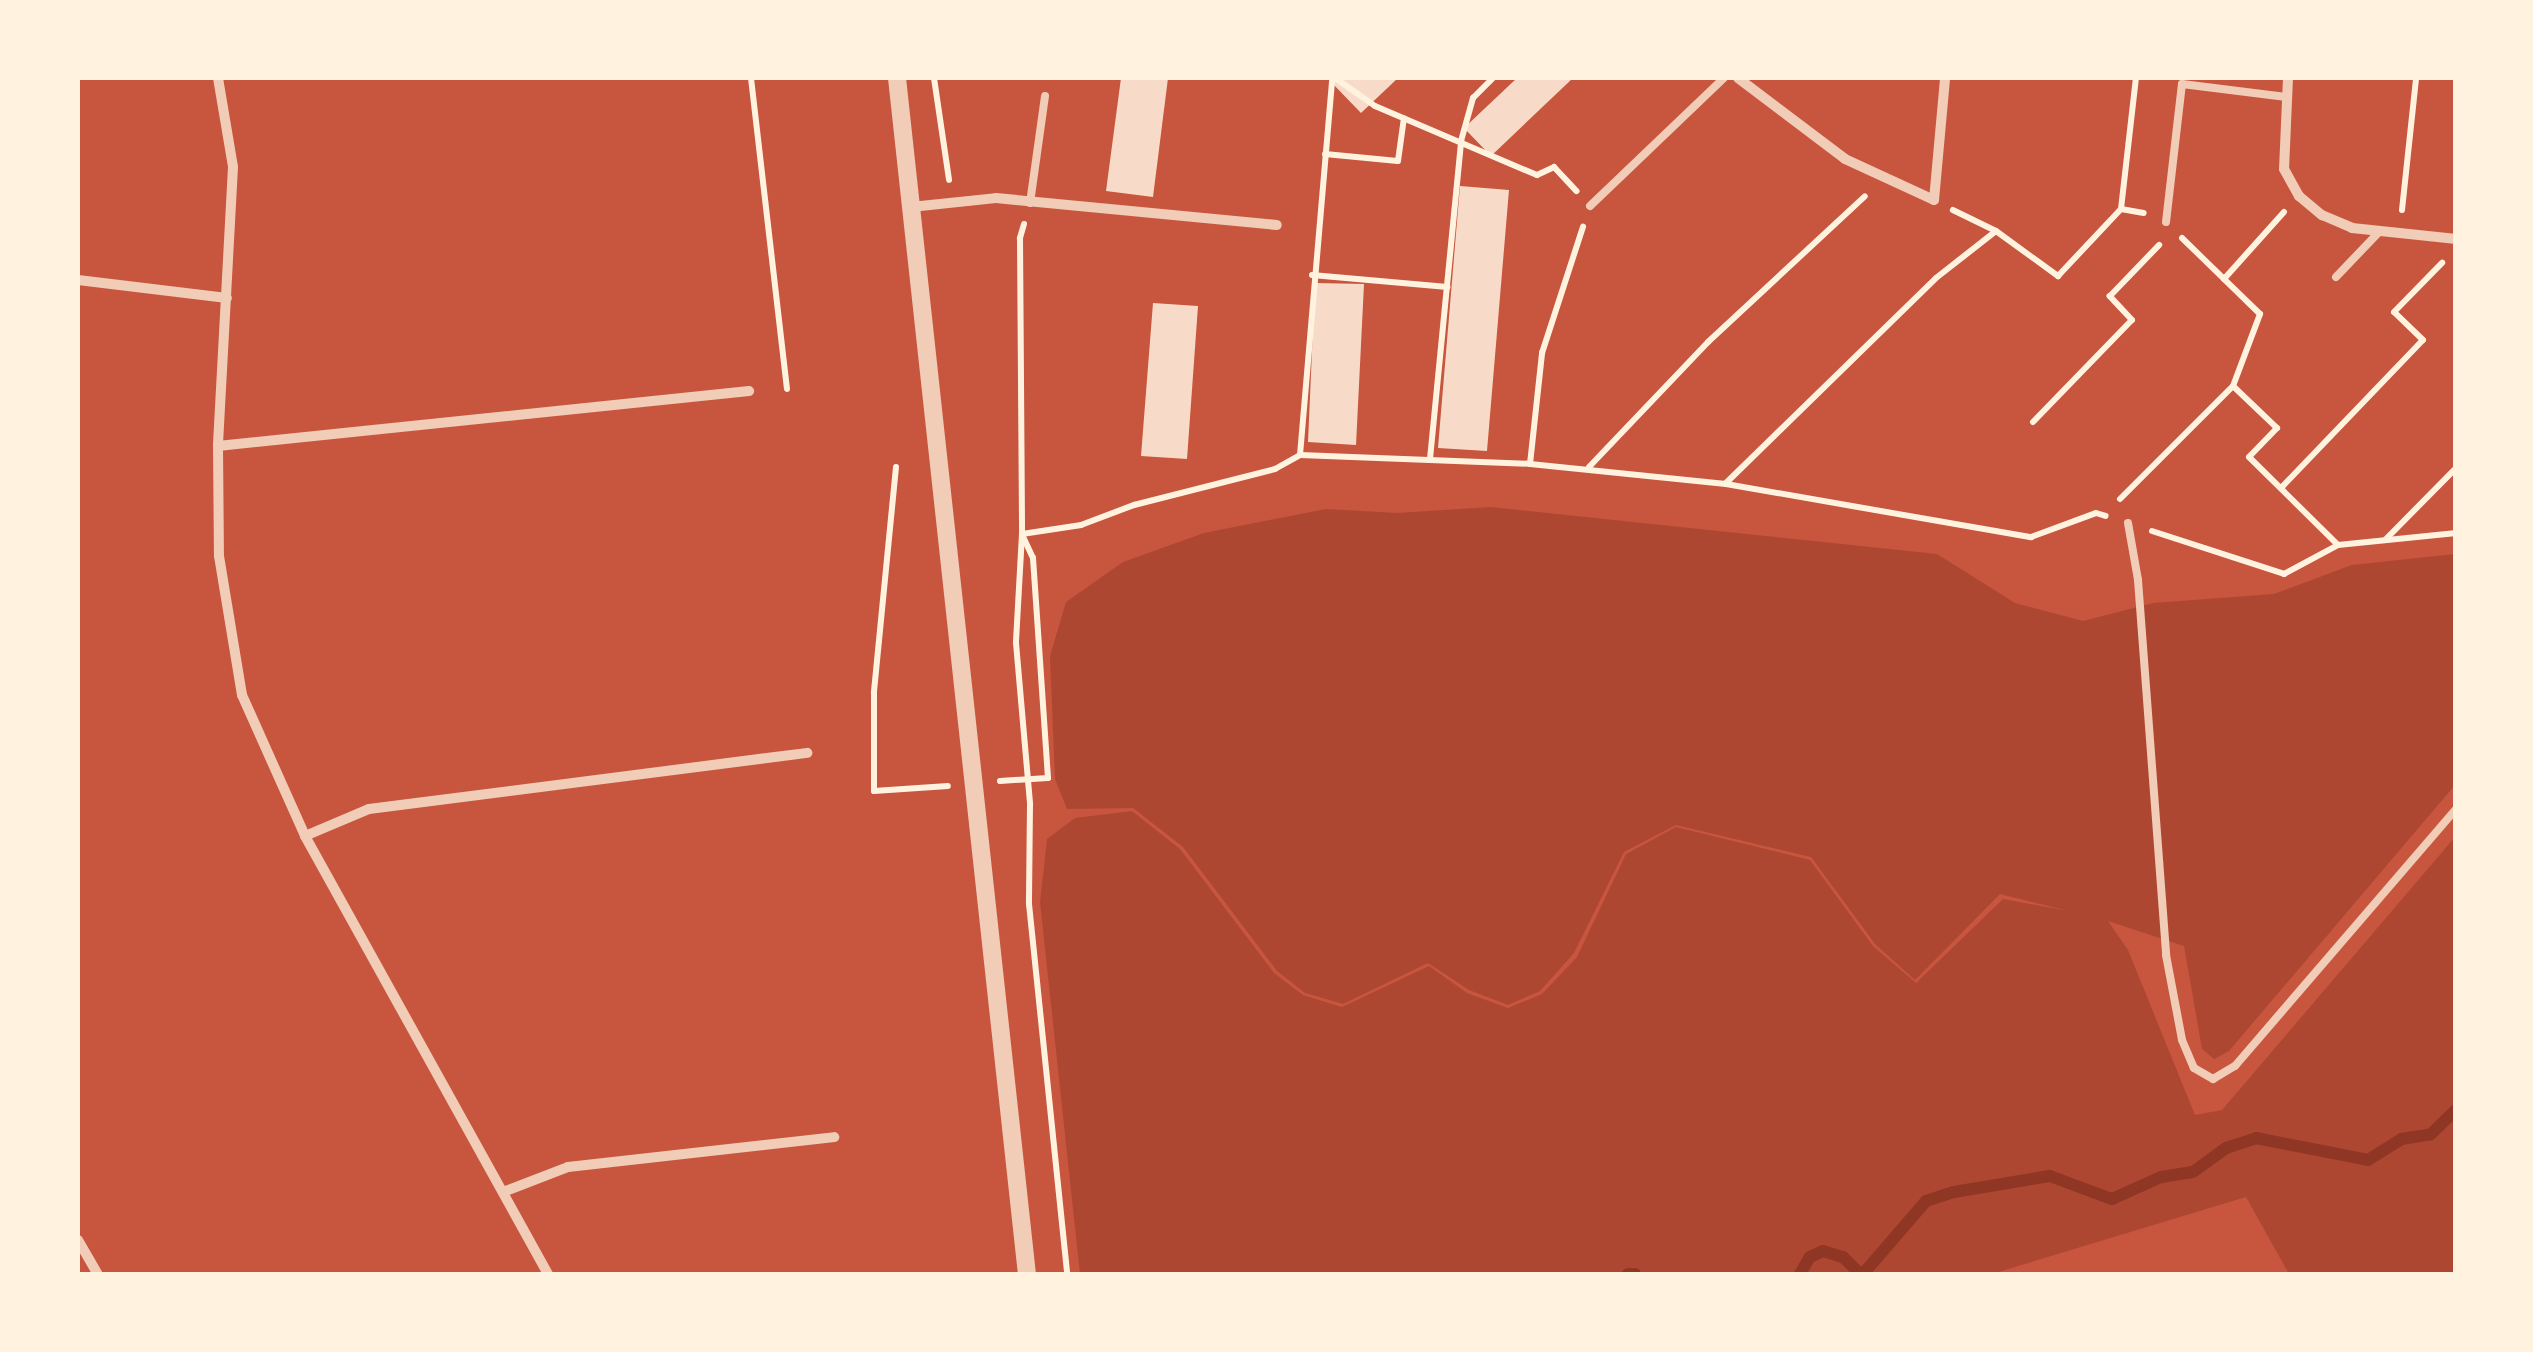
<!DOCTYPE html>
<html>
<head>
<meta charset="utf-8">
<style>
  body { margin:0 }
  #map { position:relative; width:2533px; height:1352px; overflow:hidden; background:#c8553d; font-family:"IBM Plex Serif",serif }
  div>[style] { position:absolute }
  .green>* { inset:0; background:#ae4732 }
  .stream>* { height:12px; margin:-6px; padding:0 6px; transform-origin:6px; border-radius:6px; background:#8f3625 }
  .building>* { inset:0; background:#f7dbc8 }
  .path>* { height:6px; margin:-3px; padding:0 3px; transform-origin:3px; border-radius:3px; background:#fff3e0 }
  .service>* { height:8px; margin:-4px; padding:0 4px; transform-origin:4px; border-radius:4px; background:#f1ccb7 }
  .minor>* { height:10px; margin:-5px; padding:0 5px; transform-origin:5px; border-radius:5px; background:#f1ccb7 }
  .tertiary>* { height:18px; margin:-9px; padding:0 9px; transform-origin:9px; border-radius:9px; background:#f1ccb7 }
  span { translate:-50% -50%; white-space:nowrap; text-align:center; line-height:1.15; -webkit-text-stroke:10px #fff3e0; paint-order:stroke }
  .frame { position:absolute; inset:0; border:80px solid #fff3e0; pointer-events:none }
</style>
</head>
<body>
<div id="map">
  <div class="green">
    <div style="clip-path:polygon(1491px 507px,1937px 554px,2015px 603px,2083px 621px,2153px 603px,2274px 594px,2352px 565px,2455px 554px,2455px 785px,2229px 1051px,2214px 1059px,2202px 1049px,2184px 946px,2108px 921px,2128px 950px,2195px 1115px,2222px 1110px,2455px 837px,2455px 1274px,2289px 1274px,2246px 1197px,1992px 1274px,1080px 1274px,1040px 902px,1047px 839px,1075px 818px,1132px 811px,1180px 849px,1274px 973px,1303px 995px,1342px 1007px,1429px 966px,1467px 993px,1508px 1008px,1542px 994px,1577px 957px,1626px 854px,1676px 827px,1810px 860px,1873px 946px,1916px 983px,2003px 899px,2069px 911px,2000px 894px,1915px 980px,1875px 944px,1811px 857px,1676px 825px,1624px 852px,1574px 953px,1540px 991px,1508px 1005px,1469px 990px,1428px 963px,1343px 1004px,1305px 993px,1277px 971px,1183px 847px,1133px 808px,1067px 809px,1055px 779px,1050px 656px,1066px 602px,1123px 562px,1204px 533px,1326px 509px,1397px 513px)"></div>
  </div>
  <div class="stream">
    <div style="left:1628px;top:1274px;width:7px"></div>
    <div style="left:1800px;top:1274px;width:20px;rotate:-60deg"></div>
    <div style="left:1810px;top:1257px;width:14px;rotate:-25deg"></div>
    <div style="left:1823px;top:1251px;width:21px;rotate:17deg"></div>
    <div style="left:1843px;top:1257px;width:24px;rotate:45deg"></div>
    <div style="left:1863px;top:1274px;width:96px;rotate:-49.2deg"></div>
    <div style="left:1926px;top:1201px;width:29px;rotate:-18deg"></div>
    <div style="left:1954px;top:1192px;width:97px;rotate:-9.5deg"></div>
    <div style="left:2050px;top:1176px;width:66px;rotate:20.4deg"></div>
    <div style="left:2112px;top:1199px;width:54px;rotate:-24.2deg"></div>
    <div style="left:2161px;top:1177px;width:32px;rotate:-9deg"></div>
    <div style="left:2193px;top:1172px;width:41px;rotate:-36deg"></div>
    <div style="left:2226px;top:1148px;width:32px;rotate:-18deg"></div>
    <div style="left:2256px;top:1138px;width:114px;rotate:11.1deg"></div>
    <div style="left:2368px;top:1160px;width:39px;rotate:-32deg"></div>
    <div style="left:2401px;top:1139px;width:30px;rotate:-9deg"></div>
    <div style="left:2431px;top:1134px;width:35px;rotate:-44deg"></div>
  </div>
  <div class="building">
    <div style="clip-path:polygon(1121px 78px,1168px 78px,1153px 197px,1106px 191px)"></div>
    <div style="clip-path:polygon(1338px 78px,1398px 78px,1361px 113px,1332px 83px)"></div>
    <div style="clip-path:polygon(1517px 78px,1573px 78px,1491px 156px,1464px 128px)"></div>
    <div style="clip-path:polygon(1460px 186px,1509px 190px,1487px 451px,1438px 448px)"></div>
    <div style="clip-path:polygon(1315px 283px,1364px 284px,1356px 445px,1308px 442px)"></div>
    <div style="clip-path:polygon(1153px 303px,1198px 306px,1187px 459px,1141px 456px)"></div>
  </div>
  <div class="path">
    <div style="left:751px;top:78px;width:313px;rotate:83.4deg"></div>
    <div style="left:934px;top:78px;width:103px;rotate:81.6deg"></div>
    <div style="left:1335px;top:78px;width:49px;rotate:35deg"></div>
    <div style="left:1375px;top:106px;width:176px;rotate:23.1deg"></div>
    <div style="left:1537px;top:175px;width:19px;rotate:-25deg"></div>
    <div style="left:1554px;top:167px;width:33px;rotate:47deg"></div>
    <div style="left:1325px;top:154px;width:73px;rotate:5.5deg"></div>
    <div style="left:1398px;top:161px;width:43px;rotate:-82.1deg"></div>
    <div style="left:2121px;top:209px;width:132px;rotate:-83.5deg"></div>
    <div style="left:2402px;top:210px;width:133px;rotate:-83.9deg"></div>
    <div style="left:1024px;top:224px;width:15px;rotate:106deg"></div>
    <div style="left:1020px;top:238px;width:296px;rotate:89.6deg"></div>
    <div style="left:1022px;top:534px;width:60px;rotate:-8.7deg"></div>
    <div style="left:1081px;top:525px;width:57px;rotate:-20.7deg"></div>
    <div style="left:1134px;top:505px;width:146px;rotate:-14.3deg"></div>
    <div style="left:1275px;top:469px;width:29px;rotate:-29deg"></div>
    <div style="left:1300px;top:455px;width:230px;rotate:2.2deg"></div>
    <div style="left:1530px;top:464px;width:197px;rotate:5.8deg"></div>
    <div style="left:1726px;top:484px;width:310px;rotate:9.9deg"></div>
    <div style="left:2031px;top:537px;width:69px;rotate:-20.3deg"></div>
    <div style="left:2096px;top:513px;width:10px;rotate:17deg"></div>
    <div style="left:1996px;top:231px;width:77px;rotate:36deg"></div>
    <div style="left:2058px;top:276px;width:92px;rotate:-46.8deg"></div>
    <div style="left:2121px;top:209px;width:23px;rotate:10deg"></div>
    <div style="left:2182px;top:238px;width:59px;rotate:44.3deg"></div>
    <div style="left:1312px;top:275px;width:136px;rotate:5.1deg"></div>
    <div style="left:2233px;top:386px;width:61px;rotate:43.7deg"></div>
    <div style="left:2277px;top:428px;width:40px;rotate:134deg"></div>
    <div style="left:2249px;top:457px;width:125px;rotate:44.7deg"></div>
    <div style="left:2033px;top:422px;width:142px;rotate:-45.9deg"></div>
    <div style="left:2132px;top:320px;width:33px;rotate:-133deg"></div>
    <div style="left:2110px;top:296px;width:71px;rotate:-46.1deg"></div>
    <div style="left:1300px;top:455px;width:378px;rotate:-85.1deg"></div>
    <div style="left:1430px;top:459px;width:320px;rotate:-84.4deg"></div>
    <div style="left:1461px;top:141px;width:45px;rotate:-74.4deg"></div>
    <div style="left:1473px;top:98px;width:28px;rotate:-45deg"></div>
    <div style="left:1530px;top:464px;width:112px;rotate:-83.8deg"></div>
    <div style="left:1542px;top:353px;width:133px;rotate:-72deg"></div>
    <div style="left:896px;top:467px;width:227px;rotate:95.6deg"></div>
    <div style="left:874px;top:693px;width:98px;rotate:90deg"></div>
    <div style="left:874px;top:791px;width:74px;rotate:-3.9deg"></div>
    <div style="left:1589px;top:467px;width:173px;rotate:-46.4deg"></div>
    <div style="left:1708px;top:342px;width:214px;rotate:-42.9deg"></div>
    <div style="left:1726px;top:483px;width:293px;rotate:-44.3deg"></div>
    <div style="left:1936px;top:278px;width:76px;rotate:-38.1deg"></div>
    <div style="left:1996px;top:231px;width:48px;rotate:-154deg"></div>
    <div style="left:2281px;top:488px;width:205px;rotate:-46.2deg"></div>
    <div style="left:2423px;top:340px;width:40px;rotate:-136deg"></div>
    <div style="left:2394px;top:312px;width:69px;rotate:-45.6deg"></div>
    <div style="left:2120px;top:499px;width:160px;rotate:-45deg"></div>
    <div style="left:2233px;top:386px;width:77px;rotate:-69.4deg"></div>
    <div style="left:2260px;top:314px;width:50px;rotate:-135.8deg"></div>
    <div style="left:2224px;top:279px;width:90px;rotate:-48.2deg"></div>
    <div style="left:2152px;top:531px;width:139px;rotate:18deg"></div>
    <div style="left:2284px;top:574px;width:61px;rotate:-28.2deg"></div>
    <div style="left:2338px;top:545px;width:119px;rotate:-5.8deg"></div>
    <div style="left:2386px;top:539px;width:100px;rotate:-45.4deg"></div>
    <div style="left:1000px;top:781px;width:48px;rotate:-3.6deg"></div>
    <div style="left:1048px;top:778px;width:221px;rotate:-93.9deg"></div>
    <div style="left:1033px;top:558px;width:26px;rotate:-115deg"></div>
    <div style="left:1022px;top:534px;width:109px;rotate:93.2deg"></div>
    <div style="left:1016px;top:643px;width:162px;rotate:85deg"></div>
    <div style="left:1030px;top:804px;width:100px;rotate:90.6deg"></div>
    <div style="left:1029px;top:904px;width:372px;rotate:84.1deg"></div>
  </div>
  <div class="service">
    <div style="left:1030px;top:203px;width:108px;rotate:-82deg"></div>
    <div style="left:1590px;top:206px;width:185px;rotate:-43.7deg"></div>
    <div style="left:2166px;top:222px;width:139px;rotate:-83.4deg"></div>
    <div style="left:2182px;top:84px;width:105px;rotate:7.1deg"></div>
    <div style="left:2336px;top:277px;width:64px;rotate:-46.3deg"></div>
    <div style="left:2128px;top:523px;width:58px;rotate:80deg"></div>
    <div style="left:2138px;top:580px;width:376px;rotate:85.7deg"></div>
    <div style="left:2166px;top:955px;width:86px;rotate:79.3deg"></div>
    <div style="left:2182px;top:1040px;width:30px;rotate:67deg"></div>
    <div style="left:2194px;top:1068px;width:22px;rotate:30deg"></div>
    <div style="left:2213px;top:1079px;width:26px;rotate:-31deg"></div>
    <div style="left:2235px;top:1066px;width:339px;rotate:-49.3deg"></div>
  </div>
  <div class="minor">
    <div style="left:218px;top:78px;width:90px;rotate:80.4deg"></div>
    <div style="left:233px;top:167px;width:279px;rotate:93.1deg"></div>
    <div style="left:218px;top:446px;width:110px;rotate:89.5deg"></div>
    <div style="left:219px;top:556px;width:141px;rotate:80.6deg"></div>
    <div style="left:242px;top:695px;width:154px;rotate:65.9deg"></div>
    <div style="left:305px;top:836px;width:501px;rotate:60.98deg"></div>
    <div style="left:1738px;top:78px;width:134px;rotate:37.1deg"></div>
    <div style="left:1845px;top:159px;width:98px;rotate:24.7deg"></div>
    <div style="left:1934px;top:200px;width:122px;rotate:-84.8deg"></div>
    <div style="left:2288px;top:78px;width:91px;rotate:92.5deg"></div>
    <div style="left:2284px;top:169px;width:31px;rotate:61deg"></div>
    <div style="left:2299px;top:196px;width:30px;rotate:40deg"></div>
    <div style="left:2322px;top:215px;width:33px;rotate:23deg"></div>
    <div style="left:2352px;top:228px;width:105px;rotate:6deg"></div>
    <div style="left:911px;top:207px;width:85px;rotate:-6deg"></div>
    <div style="left:996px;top:198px;width:282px;rotate:5.5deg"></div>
    <div style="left:78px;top:280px;width:150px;rotate:6.9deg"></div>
    <div style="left:218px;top:446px;width:534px;rotate:-5.91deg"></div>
    <div style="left:305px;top:836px;width:69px;rotate:-22.9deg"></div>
    <div style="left:369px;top:809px;width:442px;rotate:-7.3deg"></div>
    <div style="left:503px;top:1192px;width:70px;rotate:-21deg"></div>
    <div style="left:568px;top:1167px;width:268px;rotate:-6.4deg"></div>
    <div style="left:78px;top:1240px;width:39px;rotate:60deg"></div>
  </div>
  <div class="tertiary">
    <div style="left:897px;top:78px;width:1203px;rotate:83.8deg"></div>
  </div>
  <div class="frame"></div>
</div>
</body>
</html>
